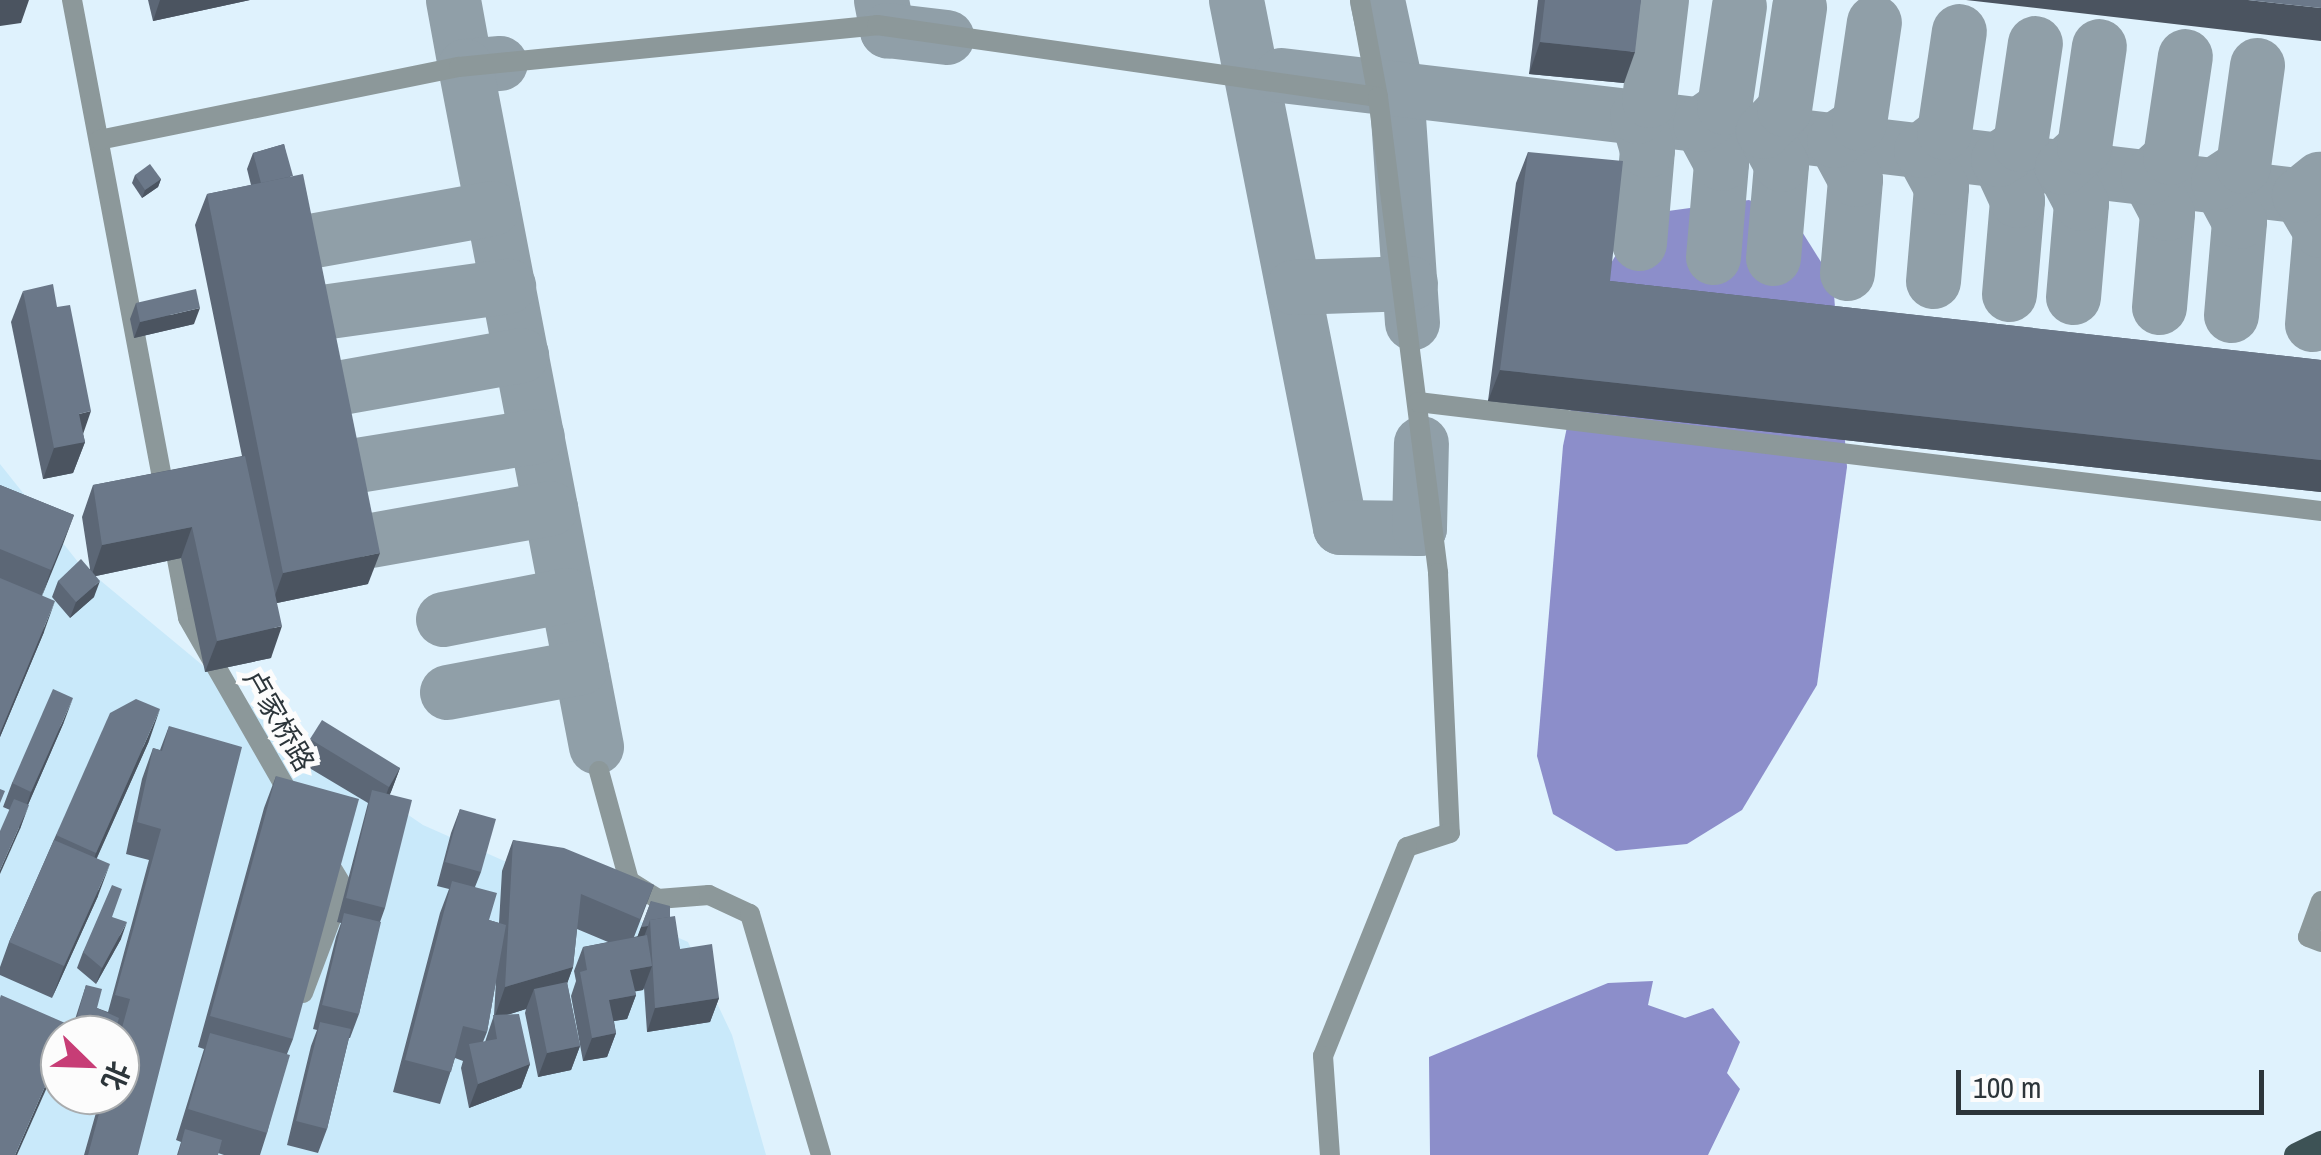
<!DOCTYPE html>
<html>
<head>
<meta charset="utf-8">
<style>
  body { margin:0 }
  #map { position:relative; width:2321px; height:1155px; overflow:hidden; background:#dff2fd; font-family:"Archivo Narrow","Noto Sans SC",sans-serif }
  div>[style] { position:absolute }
  .built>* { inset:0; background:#c9e9fa }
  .water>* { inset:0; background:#8c8eca }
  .taxiway>* { height:55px; margin:-27.5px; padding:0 27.5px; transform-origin:27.5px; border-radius:27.5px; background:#909fa8 }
  .minor>* { height:20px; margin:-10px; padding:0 10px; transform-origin:10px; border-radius:10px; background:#8c989a }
  .major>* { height:25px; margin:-12.5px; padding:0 12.5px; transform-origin:12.5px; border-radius:12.5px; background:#3d5255 }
  .wall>* { inset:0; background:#5c6776 }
  .shaded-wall>* { inset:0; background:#4b5460 }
  .building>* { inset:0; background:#6b7889 }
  span { translate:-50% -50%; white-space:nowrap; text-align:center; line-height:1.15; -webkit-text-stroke:10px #fcfcfc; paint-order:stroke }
  .street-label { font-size:28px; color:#2c353a }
  .north { position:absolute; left:40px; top:1015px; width:100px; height:100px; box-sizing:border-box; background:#fcfcfc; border:2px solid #a9acae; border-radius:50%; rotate:113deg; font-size:28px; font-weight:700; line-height:40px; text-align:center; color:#2c353a }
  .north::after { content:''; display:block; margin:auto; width:35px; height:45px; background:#c73d76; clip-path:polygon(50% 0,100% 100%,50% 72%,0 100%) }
  .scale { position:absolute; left:1956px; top:1070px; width:308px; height:45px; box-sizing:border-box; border:5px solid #2c353a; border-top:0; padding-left:12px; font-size:30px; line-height:35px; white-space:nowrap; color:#2c353a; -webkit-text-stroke:8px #fcfcfc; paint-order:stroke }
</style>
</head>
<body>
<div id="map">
  <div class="built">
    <div style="clip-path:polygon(evenodd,0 464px,78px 562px,265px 717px,423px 825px,688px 942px,732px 1035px,766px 1155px,0 1155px,0 464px,60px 1035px,120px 1035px,120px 1095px,60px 1095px,60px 1035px)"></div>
  </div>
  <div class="water">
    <div style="clip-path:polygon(1749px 200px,1794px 219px,1833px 281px,1847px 467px,1817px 685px,1742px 810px,1687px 844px,1616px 851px,1553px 814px,1537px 756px,1563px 446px,1596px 289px,1631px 229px,1668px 211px)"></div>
    <div style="clip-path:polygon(1653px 981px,1648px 1005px,1685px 1018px,1713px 1008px,1740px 1042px,1727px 1073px,1740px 1089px,1708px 1155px,1430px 1155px,1429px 1057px,1608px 983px)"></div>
  </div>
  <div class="taxiway">
    <div style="left:453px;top:0;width:67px;rotate:79.7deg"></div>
    <div style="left:465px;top:66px;width:35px;rotate:-5deg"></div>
    <div style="left:881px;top:0;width:31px;rotate:79deg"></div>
    <div style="left:887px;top:30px;width:60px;rotate:6.7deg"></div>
    <div style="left:1236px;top:0;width:537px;rotate:78.84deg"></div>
    <div style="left:1340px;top:527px;width:79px;rotate:0.7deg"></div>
    <div style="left:1419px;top:528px;width:85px;rotate:-88.7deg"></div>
    <div style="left:1377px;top:0;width:90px;rotate:77.8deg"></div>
    <div style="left:1396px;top:88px;width:235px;rotate:86.1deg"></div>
    <div style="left:465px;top:66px;width:693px;rotate:79.1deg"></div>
    <div style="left:1281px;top:75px;width:1047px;rotate:6.74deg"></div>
    <div style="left:315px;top:240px;width:180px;rotate:-10.2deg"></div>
    <div style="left:1639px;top:243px;width:93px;rotate:-85.1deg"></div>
    <div style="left:1647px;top:150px;width:35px;rotate:-106deg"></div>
    <div style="left:1637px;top:116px;width:20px;rotate:-53deg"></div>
    <div style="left:1649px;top:100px;width:101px;rotate:-83.2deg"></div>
    <div style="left:1713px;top:257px;width:94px;rotate:-85.1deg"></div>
    <div style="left:1721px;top:163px;width:44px;rotate:-118.3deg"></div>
    <div style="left:1700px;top:124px;width:29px;rotate:-35deg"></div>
    <div style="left:1724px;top:107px;width:102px;rotate:-81.6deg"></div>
    <div style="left:1773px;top:258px;width:94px;rotate:-85.1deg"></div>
    <div style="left:1781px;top:164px;width:38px;rotate:-119deg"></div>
    <div style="left:1763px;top:131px;width:30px;rotate:-46deg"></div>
    <div style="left:1784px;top:109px;width:103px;rotate:-81.6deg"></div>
    <div style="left:1847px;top:273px;width:94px;rotate:-85.1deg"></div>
    <div style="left:1855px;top:179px;width:44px;rotate:-118.3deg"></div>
    <div style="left:1834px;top:140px;width:30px;rotate:-34deg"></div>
    <div style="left:1859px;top:123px;width:102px;rotate:-81.6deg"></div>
    <div style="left:1933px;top:281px;width:94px;rotate:-85.1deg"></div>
    <div style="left:1941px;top:187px;width:42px;rotate:-118.4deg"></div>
    <div style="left:1921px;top:150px;width:29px;rotate:-38deg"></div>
    <div style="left:1944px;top:132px;width:102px;rotate:-81.6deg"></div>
    <div style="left:1293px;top:287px;width:117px;rotate:-2deg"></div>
    <div style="left:2009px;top:294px;width:94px;rotate:-85.1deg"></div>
    <div style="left:2017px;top:200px;width:45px;rotate:-114.9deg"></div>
    <div style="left:1998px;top:159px;width:27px;rotate:-34deg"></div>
    <div style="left:2020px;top:144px;width:102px;rotate:-81.6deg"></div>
    <div style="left:2073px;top:297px;width:94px;rotate:-85.1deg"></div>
    <div style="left:2081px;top:203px;width:41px;rotate:-117.8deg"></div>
    <div style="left:2062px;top:167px;width:30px;rotate:-42deg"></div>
    <div style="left:2084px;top:147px;width:102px;rotate:-81.6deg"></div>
    <div style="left:2159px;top:307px;width:94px;rotate:-85.1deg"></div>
    <div style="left:2167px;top:213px;width:41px;rotate:-117.8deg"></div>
    <div style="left:2148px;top:177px;width:30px;rotate:-42deg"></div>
    <div style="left:2170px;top:157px;width:102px;rotate:-81.6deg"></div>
    <div style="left:329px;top:311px;width:181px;rotate:-8deg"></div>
    <div style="left:2231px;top:315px;width:94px;rotate:-85.1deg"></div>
    <div style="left:2239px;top:221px;width:44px;rotate:-118.3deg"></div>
    <div style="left:2218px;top:182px;width:30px;rotate:-33deg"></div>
    <div style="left:2243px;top:166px;width:102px;rotate:-82.1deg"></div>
    <div style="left:2312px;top:324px;width:94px;rotate:-85.1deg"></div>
    <div style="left:2320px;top:230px;width:41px;rotate:-121deg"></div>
    <div style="left:2299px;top:195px;width:26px;rotate:-39deg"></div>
    <div style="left:342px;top:387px;width:182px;rotate:-10.1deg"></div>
    <div style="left:357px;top:465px;width:182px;rotate:-9.2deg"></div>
    <div style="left:371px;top:540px;width:182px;rotate:-10.1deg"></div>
    <div style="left:443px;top:619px;width:126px;rotate:-11deg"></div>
    <div style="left:447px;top:692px;width:136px;rotate:-10.6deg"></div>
  </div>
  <div class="minor">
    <div style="left:72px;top:0;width:508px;rotate:79.33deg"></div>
    <div style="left:1360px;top:0;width:99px;rotate:79.5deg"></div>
    <div style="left:99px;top:140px;width:367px;rotate:-11.5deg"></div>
    <div style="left:459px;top:67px;width:420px;rotate:-5.7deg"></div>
    <div style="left:877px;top:25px;width:506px;rotate:8.18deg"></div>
    <div style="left:1378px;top:97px;width:480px;rotate:82.8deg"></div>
    <div style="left:1438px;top:573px;width:260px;rotate:87.4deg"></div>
    <div style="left:1450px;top:833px;width:45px;rotate:162deg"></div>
    <div style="left:1407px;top:847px;width:225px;rotate:111.9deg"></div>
    <div style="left:1323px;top:1056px;width:99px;rotate:86deg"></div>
    <div style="left:1418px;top:402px;width:910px;rotate:6.88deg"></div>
    <div style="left:172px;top:533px;width:86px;rotate:79.3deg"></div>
    <div style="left:188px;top:618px;width:209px;rotate:60.1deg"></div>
    <div style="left:599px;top:771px;width:114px;rotate:74.7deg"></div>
    <div style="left:629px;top:881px;width:34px;rotate:32deg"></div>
    <div style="left:658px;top:899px;width:51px;rotate:-4.5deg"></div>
    <div style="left:709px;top:895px;width:45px;rotate:24.9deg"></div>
    <div style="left:750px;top:914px;width:251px;rotate:73.6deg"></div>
    <div style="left:2321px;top:901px;width:38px;rotate:110deg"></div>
    <div style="left:2308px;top:937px;width:14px;rotate:21deg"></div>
    <div style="left:303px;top:993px;width:113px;rotate:-69.3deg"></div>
    <div style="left:343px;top:887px;width:37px;rotate:-121deg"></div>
  </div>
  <div class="major">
    <div style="left:2296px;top:1155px;width:28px;rotate:-26deg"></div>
  </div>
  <div class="wall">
    <div style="clip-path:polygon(148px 0,250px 0,153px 21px)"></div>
    <div style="clip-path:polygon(1538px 0,1641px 0,1624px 83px,1529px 74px)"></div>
    <div style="clip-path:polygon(284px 144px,368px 584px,277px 603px,271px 658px,205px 672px,181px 558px,96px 576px,94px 597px,70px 618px,52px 597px,58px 581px,90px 569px,82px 517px,93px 485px,242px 456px,195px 225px,207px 194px,251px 185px,247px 169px,253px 153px)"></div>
    <div style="clip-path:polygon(1528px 152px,1610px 281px,2321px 360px,2321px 492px,1488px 401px,1516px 183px)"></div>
    <div style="clip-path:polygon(135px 175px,161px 179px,158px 187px,142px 198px,132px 183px)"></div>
    <div style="clip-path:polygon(23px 291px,83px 434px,85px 442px,73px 473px,43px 479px,11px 322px)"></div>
    <div style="clip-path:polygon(136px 303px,194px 324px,134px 338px,130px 319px)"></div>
    <div style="clip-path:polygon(0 485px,74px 515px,42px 595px,44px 632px,0 737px)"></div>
    <div style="clip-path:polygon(64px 722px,28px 805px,20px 829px,10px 810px,3px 807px,12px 783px)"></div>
    <div style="clip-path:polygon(169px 726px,138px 1155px,84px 1155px,101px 1095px,120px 1095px,120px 1035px,117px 1035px,118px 1030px,116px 1029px,114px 1035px,70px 1035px,86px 985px,97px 1008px,108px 1012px,149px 860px,126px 854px,142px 779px,153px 748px,160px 750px)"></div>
    <div style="clip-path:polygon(310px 739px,400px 768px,390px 794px,385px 908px,380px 922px,359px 1014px,350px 1038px,349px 1038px,327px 1129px,318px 1153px,287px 1145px,311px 1046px,317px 1030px,313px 1029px,336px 937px,341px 923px,337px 922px,368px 803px,301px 763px)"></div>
    <div style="clip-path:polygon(149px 741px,97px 858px,98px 896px,52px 998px,0 975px,0 967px,9px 942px,56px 835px)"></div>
    <div style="clip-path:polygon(276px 776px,293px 1039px,287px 1054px,267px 1133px,260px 1155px,224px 1155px,218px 1153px,218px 1155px,177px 1155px,181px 1142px,176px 1140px,204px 1049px,198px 1047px,264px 808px)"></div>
    <div style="clip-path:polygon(evenodd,460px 809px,481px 872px,475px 887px,489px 920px,499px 923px,502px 871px,513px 840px,654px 885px,634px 937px,638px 936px,651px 901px,670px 917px,680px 949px,719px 998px,710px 1022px,647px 1032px,644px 988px,643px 990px,635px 991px,636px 995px,627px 1019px,614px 1021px,616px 1033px,607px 1057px,583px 1061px,571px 996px,576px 981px,574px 971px,583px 947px,608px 942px,577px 929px,573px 967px,567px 983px,580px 1046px,571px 1070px,538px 1077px,525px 1013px,526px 1009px,506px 1015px,530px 1064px,521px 1088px,469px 1108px,461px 1068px,463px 1061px,455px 1058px,440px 1104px,393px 1092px,440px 913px,449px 889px,437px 886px,451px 833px,460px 809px,496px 981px,494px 1015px,485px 1042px,483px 1042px,487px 1032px,496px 981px)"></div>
    <div style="clip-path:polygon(112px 917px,121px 939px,96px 984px,77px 968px,83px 952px)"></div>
  </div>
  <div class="shaded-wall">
    <div style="clip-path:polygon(0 0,29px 0,21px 23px,0 26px)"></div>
    <div style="clip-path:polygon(160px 0,250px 0,153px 21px)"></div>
    <div style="clip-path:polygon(1966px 0,2248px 0,2321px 8px,2321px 41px)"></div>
    <div style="clip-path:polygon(1540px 42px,1635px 52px,1624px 83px,1529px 74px)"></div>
    <div style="clip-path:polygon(161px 179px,158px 187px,142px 198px,145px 190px)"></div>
    <div style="clip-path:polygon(200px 308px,194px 324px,134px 338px,140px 322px)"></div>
    <div style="clip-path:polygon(1500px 370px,2321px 460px,2321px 492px,1488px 401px)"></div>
    <div style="clip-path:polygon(91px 411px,80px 443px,85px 442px,73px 473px,43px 479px,54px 448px,79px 414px)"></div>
    <div style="clip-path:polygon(74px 515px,62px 547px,40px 601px,51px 570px)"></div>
    <div style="clip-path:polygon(192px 527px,181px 558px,91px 577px,102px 545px)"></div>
    <div style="clip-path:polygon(380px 553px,368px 584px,272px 604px,283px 573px)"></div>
    <div style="clip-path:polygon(100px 581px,94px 597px,70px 618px,76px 602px)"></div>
    <div style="clip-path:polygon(55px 601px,44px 632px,0 737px,0 733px)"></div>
    <div style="clip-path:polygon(282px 626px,271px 658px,205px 672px,217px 641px)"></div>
    <div style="clip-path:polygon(73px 698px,64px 722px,23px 816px,31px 792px)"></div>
    <div style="clip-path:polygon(160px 709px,149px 741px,85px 884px,96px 853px)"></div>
    <div style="clip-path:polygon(400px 768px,391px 792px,380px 811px,389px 787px)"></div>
    <div style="clip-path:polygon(29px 805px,20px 829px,0 874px,0 870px)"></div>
    <div style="clip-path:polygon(110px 864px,98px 896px,52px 998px,64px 966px)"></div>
    <div style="clip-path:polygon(127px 922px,121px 939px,96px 984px,102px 968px)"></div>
    <div style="clip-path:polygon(648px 926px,642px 942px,635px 943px,641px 927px)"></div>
    <div style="clip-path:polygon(652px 966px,643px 990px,622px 994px,630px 970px)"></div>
    <div style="clip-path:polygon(573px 967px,562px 998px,534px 989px,526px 1009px,494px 1019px,505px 987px)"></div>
    <div style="clip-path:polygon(636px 995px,627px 1019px,601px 1023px,609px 1000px)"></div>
    <div style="clip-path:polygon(719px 998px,710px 1022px,647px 1032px,655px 1008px)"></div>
    <div style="clip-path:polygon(616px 1033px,607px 1057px,583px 1061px,592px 1038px)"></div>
    <div style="clip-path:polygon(580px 1046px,571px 1070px,538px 1077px,547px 1053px)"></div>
    <div style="clip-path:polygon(60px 1052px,60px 1058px,17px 1155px,15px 1155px)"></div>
    <div style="clip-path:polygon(530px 1064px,521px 1088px,469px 1108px,478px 1084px)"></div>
  </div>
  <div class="building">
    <div style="clip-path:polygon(1545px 0,1641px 0,1635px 52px,1540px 42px)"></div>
    <div style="clip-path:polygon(2248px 0,2321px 0,2321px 8px)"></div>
    <div style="clip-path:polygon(284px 144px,293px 176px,261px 183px,253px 153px)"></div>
    <div style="clip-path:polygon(1528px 152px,1623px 161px,1610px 281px,2321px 360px,2321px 460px,1500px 370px)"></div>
    <div style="clip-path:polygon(150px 164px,161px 179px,145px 190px,135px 175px)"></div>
    <div style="clip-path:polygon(303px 174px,380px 553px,283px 573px,207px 194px)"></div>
    <div style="clip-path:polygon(53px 284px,57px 307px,70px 305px,91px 411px,79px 414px,85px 442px,54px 448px,23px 291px)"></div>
    <div style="clip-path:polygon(196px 289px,200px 308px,140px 322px,136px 303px)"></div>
    <div style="clip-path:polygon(245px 456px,282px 626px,217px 641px,192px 527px,102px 545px,93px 485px)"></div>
    <div style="clip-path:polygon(0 485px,74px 515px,51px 570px,0 549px)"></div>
    <div style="clip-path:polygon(81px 559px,100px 581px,76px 602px,58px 581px)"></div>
    <div style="clip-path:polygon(0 578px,55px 601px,0 733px)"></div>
    <div style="clip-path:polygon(53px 689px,73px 698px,31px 792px,12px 783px)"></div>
    <div style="clip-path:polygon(136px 699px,160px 709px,96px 853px,56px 835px,110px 713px)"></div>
    <div style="clip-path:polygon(322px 720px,400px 768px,389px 787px,310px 739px)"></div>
    <div style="clip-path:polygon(169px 726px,242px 747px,138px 1155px,88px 1155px,104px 1095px,120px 1095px,120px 1035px,130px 999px,115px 995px,161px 829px,137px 822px,153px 748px,162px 751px)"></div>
    <div style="clip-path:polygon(276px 776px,359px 799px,293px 1039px,210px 1016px)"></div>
    <div style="clip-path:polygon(0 789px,5px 791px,0 803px)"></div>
    <div style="clip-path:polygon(372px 790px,412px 800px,385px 908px,346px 898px)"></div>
    <div style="clip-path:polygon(14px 799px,29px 805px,0 870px,0 831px)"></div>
    <div style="clip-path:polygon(460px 809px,496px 819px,481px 872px,445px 862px)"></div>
    <div style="clip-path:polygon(54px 840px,110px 864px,64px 966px,9px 942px)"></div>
    <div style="clip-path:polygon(513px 840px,564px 848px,654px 885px,640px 919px,581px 894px,573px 967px,505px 987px)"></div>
    <div style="clip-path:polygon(452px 881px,497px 893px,489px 920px,506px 925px,487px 1032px,463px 1026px,451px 1072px,405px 1060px)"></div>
    <div style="clip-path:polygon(112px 885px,122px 889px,112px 917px,127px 922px,102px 968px,83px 952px)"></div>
    <div style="clip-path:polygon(651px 901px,670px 906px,670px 917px,650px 920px,648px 926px,641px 927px)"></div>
    <div style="clip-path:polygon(344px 913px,381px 922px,359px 1014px,322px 1005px)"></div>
    <div style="clip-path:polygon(675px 916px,680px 949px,712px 944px,719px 998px,655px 1008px,650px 920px)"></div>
    <div style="clip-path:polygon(647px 935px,652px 966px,630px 970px,636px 995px,609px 1000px,616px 1033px,592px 1038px,580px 972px,587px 970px,583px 947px)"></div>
    <div style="clip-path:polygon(567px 982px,580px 1046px,547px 1053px,534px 989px)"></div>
    <div style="clip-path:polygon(86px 985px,102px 989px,97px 1008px,119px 1018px,114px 1035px,75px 1024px)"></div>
    <div style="clip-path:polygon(1px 995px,72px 1026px,68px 1035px,60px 1035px,60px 1052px,15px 1155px,0 1155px,0 998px)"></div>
    <div style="clip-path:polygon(519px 1014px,530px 1064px,478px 1084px,469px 1044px,497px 1039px,493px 1015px)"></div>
    <div style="clip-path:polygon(320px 1022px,351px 1029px,327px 1129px,296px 1121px)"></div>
    <div style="clip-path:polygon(210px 1033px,290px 1055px,267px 1133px,188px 1109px)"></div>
    <div style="clip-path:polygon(185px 1129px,222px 1140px,218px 1155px,178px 1155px)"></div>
  </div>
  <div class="street-label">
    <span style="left:279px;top:720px;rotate:60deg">卢家桥路</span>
  </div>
  <div class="north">北</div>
  <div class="scale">100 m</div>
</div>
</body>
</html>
